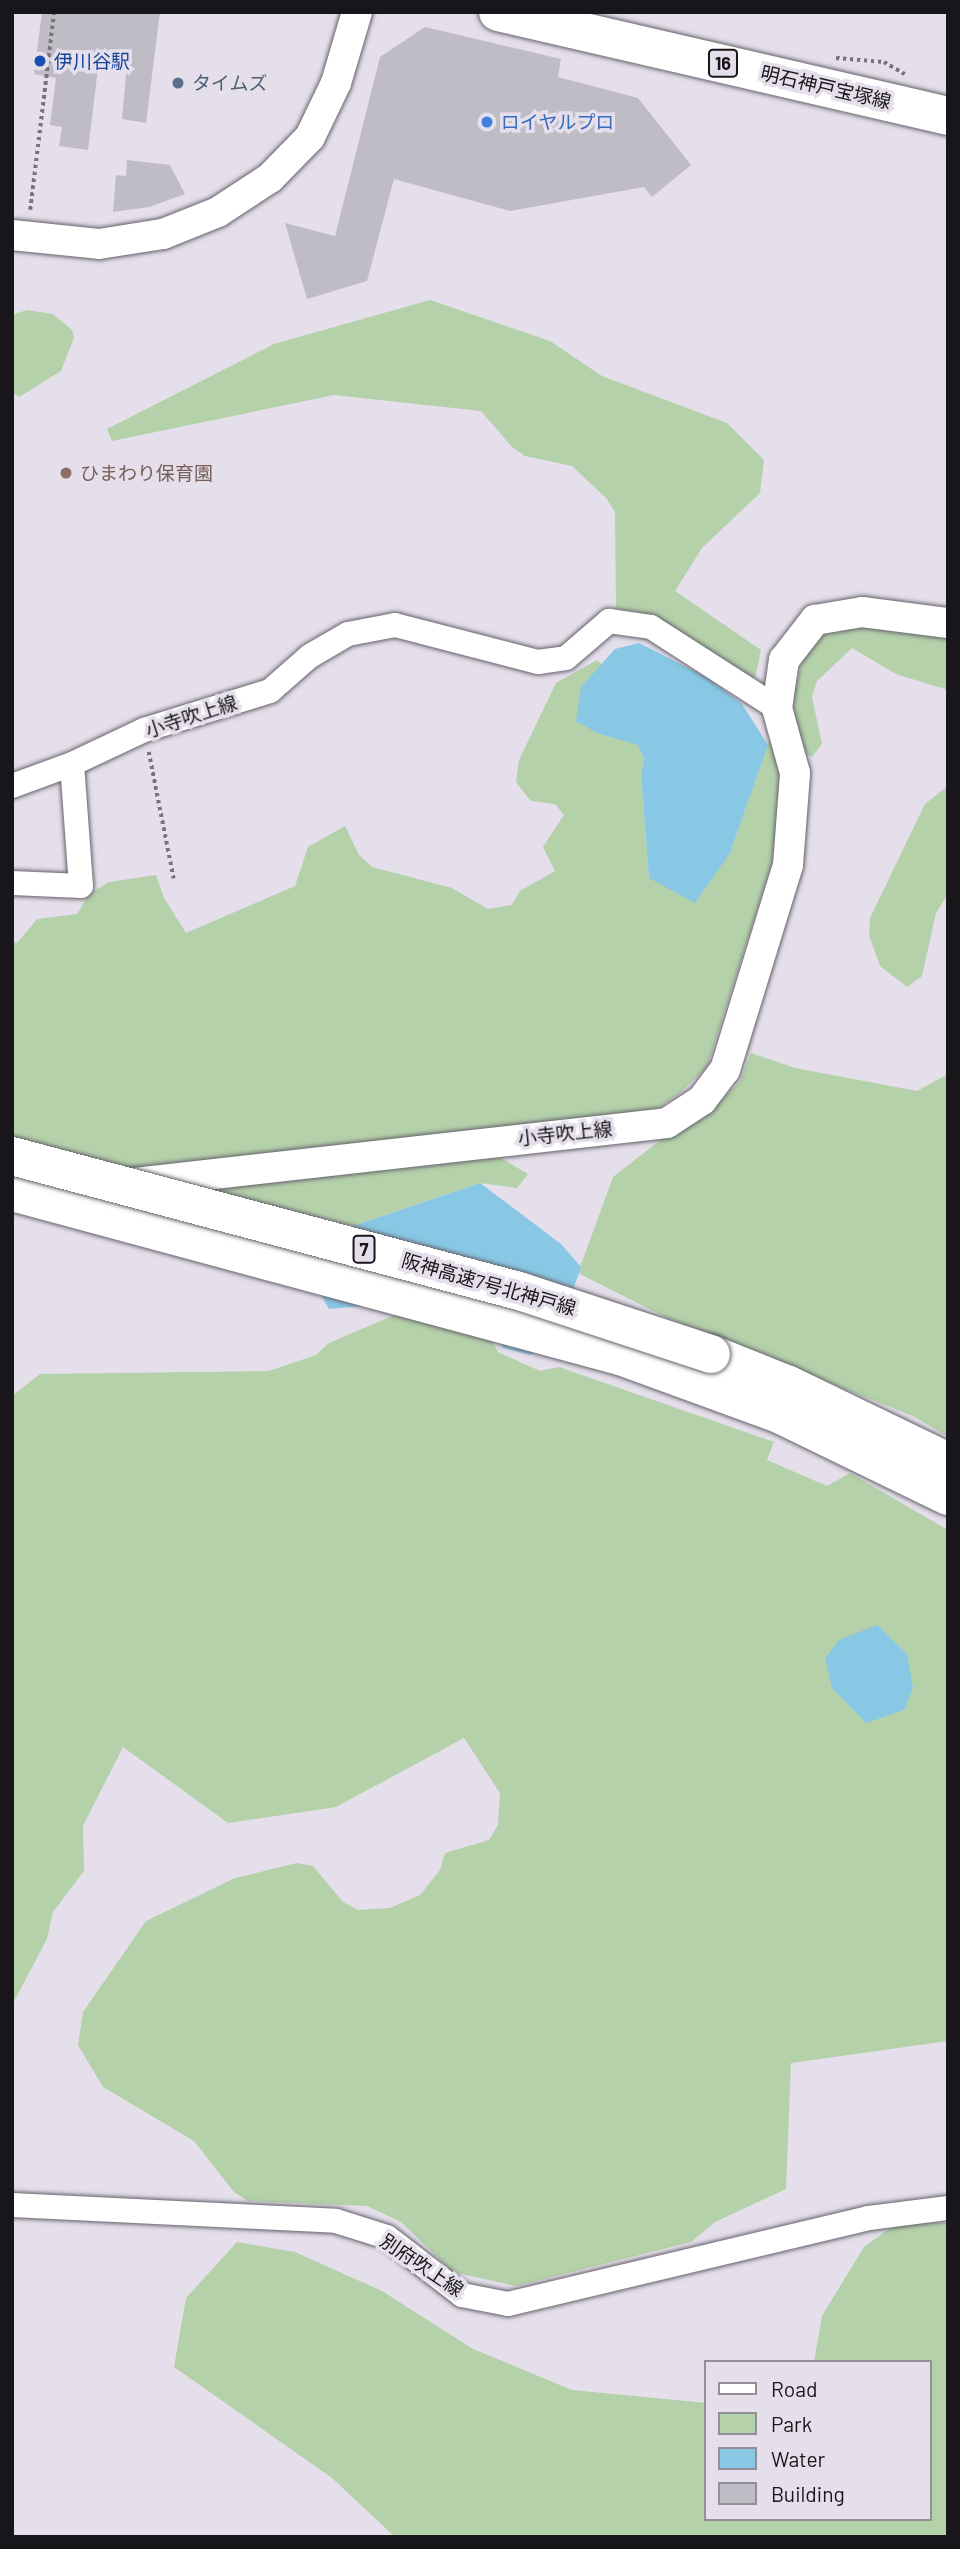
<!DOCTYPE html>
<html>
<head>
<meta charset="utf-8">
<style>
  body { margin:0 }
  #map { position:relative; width:960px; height:2549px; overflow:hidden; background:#e4dfea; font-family:Barlow,"Noto Sans JP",sans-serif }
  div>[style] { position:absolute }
  .green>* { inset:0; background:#b4d1aa }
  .water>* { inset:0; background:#88c8e4 }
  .building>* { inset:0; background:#c0bcc6 }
  .path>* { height:3.5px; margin-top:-1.75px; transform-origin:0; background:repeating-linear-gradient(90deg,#77747b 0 3.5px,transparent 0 7px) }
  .roads { filter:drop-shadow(0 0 2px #66626c) drop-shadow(0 0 2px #66626c) }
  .minor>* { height:24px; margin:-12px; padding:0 12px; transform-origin:12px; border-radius:12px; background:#fff }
  .tertiary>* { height:30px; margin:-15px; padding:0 15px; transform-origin:15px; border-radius:15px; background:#fff }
  .primary>* { height:38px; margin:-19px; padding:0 19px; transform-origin:19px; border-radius:19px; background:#fff }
  .motorway>* { height:38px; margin:-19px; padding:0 19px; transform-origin:19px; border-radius:19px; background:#fff }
  .bridges { filter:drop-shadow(0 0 2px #66626c) drop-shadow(0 0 2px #66626c) }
  .motorway-bridge>* { height:38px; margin:-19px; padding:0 19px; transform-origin:19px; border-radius:19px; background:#fff }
  .dots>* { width:19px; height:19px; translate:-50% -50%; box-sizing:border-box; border:4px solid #e4dfea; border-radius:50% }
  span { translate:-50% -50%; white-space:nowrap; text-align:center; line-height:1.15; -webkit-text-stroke:7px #e4dfea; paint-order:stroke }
  .shield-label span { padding:2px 5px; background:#e4dfea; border:2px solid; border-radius:5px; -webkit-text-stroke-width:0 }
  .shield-label { font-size:18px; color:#18161a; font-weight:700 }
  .transit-label { font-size:19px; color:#164399 }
  .left { translate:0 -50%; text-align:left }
  .service-label { font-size:19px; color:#4e5e75 }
  .street-label { font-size:19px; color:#18161a }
  .shop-label { font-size:19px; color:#366cbe }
  .education-label { font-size:19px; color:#785e54 }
  .frame { position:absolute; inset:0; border:14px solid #18161a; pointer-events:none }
  .legend { position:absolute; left:704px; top:2360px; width:228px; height:161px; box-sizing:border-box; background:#e4dfea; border:2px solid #928f97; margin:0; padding:9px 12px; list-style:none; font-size:21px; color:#18161a }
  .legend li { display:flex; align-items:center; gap:14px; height:35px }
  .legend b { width:35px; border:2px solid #928f97 }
</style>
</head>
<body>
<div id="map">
  <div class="green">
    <div style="clip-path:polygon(430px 300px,550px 341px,602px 376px,727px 423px,764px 460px,760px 493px,702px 548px,675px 591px,761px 650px,755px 678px,741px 677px,647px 614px,616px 608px,615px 512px,606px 498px,572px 466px,525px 456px,512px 447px,481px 411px,334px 395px,112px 441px,107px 429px,274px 344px)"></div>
    <div style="clip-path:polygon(27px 310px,53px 314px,72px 330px,74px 338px,61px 371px,19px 397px,12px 392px,12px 315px)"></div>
    <div style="clip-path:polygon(860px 618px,948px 632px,948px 690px,896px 674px,852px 648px,817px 681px,812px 697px,822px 744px,812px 757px,798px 750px,793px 695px,805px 653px,831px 627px)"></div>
    <div style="clip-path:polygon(597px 660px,603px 665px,581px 687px,597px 733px,638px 744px,644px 759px,641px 775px,649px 878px,730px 853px,772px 733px,784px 782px,776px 850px,707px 1067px,681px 1092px,652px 1113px,149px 1173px,12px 1137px,12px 943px,18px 942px,37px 919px,77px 914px,89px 894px,109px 882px,156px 875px,164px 898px,186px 933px,295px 886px,308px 847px,345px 826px,359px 855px,372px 867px,452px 888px,488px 909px,512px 905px,520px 891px,555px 871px,543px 847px,564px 815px,555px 804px,531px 801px,526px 795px,516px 782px,519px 760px,556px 683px)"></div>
    <div style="clip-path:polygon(948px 786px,948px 894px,936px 913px,922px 976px,907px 987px,880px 966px,869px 935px,870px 918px,925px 804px)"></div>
    <div style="clip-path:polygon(751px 1053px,795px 1068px,917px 1091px,948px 1074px,948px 1437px,915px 1417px,663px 1316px,578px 1273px,613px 1177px,663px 1138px,705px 1117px,740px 1081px)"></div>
    <div style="clip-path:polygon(434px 1157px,501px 1158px,528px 1174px,517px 1188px,480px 1183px,353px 1226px,199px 1188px)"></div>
    <div style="clip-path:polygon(397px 1314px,491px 1340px,498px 1352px,540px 1371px,559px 1367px,774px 1442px,767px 1460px,827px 1486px,850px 1473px,948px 1530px,948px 2041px,791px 2063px,786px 2189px,715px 2222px,691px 2242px,516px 2286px,453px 2272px,401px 2222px,367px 2206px,248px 2201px,234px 2192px,194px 2141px,103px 2087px,78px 2045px,83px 2012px,146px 1921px,235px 1878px,297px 1863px,313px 1866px,343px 1902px,358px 1910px,390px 1908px,420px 1895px,440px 1870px,445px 1853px,489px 1840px,498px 1825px,500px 1793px,464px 1738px,336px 1807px,228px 1823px,123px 1747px,83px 1826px,84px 1871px,53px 1912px,47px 1939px,12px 2005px,12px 1396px,40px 1374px,269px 1371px,316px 1355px,329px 1343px)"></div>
    <div style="clip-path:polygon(897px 2223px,948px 2223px,948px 2537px,395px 2537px,332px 2478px,174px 2367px,186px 2298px,237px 2242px,295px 2252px,382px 2291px,473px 2349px,572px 2390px,706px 2403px,706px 2519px,930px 2519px,930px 2362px,814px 2362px,822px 2316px,864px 2247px)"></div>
  </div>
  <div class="water">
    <div style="clip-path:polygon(639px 643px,706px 677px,742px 704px,768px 745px,730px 853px,695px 903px,649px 878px,641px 775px,644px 759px,638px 745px,597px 733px,576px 721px,581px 687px,615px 649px)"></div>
    <div style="clip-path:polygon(480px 1183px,561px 1244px,581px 1267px,574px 1287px,531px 1355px,503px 1348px,492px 1321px,407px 1302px,329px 1309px,294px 1246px)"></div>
    <div style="clip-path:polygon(877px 1625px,907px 1654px,913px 1688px,904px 1710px,866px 1723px,832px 1688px,825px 1658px,839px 1640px)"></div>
  </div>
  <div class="building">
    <div style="clip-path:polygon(42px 12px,160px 12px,146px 123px,122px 119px,128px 55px,100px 52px,88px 150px,59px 146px,62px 127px,50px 125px,56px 78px,34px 74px)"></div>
    <div style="clip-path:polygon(425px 27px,561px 59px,558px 77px,638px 98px,691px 165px,652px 197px,644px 187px,510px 211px,394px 179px,367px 281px,307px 299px,285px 223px,335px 236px,380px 57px)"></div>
    <div style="clip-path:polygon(127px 160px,170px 165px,185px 194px,149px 207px,113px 212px,116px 175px,126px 176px)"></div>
  </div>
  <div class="path">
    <div style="left:836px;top:58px;width:48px;rotate:4.8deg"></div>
    <div style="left:884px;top:62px;width:24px;rotate:30deg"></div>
    <div style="left:30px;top:210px;width:199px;rotate:-83.1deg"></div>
    <div style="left:149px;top:752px;width:129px;rotate:78.9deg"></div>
  </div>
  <div class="roads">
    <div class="minor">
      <div style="left:12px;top:786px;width:64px;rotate:-20.1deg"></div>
      <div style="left:72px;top:764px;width:80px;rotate:-25.3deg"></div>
      <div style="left:144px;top:730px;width:132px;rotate:-17.2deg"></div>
      <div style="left:270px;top:691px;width:53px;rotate:-41.2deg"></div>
      <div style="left:310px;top:656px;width:44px;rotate:-30.1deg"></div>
      <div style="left:348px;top:634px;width:48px;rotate:-10.8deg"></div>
      <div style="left:395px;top:625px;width:148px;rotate:14.5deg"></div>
      <div style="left:538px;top:662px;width:28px;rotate:-8deg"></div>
      <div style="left:566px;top:658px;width:57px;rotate:-40.7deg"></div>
      <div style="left:609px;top:621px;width:42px;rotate:8.1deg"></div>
      <div style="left:651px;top:627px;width:150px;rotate:32.7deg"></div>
      <div style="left:12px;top:883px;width:69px;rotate:2.5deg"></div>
      <div style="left:81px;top:886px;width:122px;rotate:-94.2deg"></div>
      <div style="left:12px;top:2205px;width:324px;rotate:2.8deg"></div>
      <div style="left:336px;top:2221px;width:53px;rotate:17.4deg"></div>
      <div style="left:387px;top:2237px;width:95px;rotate:37.7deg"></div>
      <div style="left:462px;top:2295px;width:47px;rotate:11.1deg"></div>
      <div style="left:508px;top:2304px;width:371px;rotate:-13.4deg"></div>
      <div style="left:869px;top:2218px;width:80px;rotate:-7.2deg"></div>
    </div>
    <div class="tertiary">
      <div style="left:12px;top:235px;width:87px;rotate:5.9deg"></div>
      <div style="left:99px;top:244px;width:65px;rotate:-8.9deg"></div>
      <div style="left:163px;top:234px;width:59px;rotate:-21.8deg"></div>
      <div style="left:218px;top:212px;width:62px;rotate:-33.2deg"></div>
      <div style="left:270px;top:178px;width:57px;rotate:-45.7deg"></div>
      <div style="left:310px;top:137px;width:60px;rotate:-64.3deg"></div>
      <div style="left:336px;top:83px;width:74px;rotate:-73.5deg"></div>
      <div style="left:135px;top:1183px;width:535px;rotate:-6.43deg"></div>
      <div style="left:667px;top:1123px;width:42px;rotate:-33.3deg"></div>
      <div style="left:702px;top:1100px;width:38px;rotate:-53deg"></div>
      <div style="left:725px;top:1070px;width:214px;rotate:-72.9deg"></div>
      <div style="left:788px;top:865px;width:92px;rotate:-85.6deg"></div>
      <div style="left:795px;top:773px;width:67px;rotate:-105.5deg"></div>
      <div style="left:777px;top:708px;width:49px;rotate:-81.7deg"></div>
      <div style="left:784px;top:660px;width:51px;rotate:-52.2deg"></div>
      <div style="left:815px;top:620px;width:48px;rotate:-9.7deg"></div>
      <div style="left:862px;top:612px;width:87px;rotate:7.3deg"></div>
    </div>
    <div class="primary">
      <div style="left:498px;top:12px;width:462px;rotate:13deg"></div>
    </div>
    <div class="motorway">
      <div style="left:12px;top:1192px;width:630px;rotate:15.1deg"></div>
      <div style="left:620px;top:1356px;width:169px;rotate:20deg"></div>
      <div style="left:779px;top:1414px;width:188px;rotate:25.9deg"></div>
      <div style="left:711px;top:1354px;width:84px;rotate:21.7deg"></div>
      <div style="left:789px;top:1385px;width:177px;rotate:25.8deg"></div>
    </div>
  </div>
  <div class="bridges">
    <div class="motorway-bridge">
      <div style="left:12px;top:1156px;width:525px;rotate:14.91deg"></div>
      <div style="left:519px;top:1291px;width:202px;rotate:18.2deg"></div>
    </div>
  </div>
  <div class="dots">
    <div style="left:40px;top:61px;background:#1a4fb4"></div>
    <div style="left:178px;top:83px;background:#5c6f8a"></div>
    <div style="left:487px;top:122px;background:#3f7fe0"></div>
    <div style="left:66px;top:473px;background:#8d6e63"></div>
  </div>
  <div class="shield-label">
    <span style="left:723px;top:63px">16</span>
    <span style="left:364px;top:1249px">7</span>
  </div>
  <div class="transit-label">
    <span class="left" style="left:54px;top:61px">伊川谷駅</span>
  </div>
  <div class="service-label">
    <span class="left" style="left:192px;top:83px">タイムズ</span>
  </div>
  <div class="street-label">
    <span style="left:826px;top:87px;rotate:13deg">明石神戸宝塚線</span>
    <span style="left:191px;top:716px;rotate:-18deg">小寺吹上線</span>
    <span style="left:565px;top:1133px;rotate:-6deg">小寺吹上線</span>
    <span style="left:489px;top:1284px;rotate:16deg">阪神高速7号北神戸線</span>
    <span style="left:422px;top:2265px;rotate:34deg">別府吹上線</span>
  </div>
  <div class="shop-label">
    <span class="left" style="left:501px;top:122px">ロイヤルプロ</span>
  </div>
  <div class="education-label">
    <span class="left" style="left:80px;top:473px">ひまわり保育園</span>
  </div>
  <div class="frame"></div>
  <ul class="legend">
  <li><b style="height:9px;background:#fff"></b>Road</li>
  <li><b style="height:19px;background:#b4d1aa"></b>Park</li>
  <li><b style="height:19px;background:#88c8e4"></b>Water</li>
  <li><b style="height:19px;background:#c0bcc6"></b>Building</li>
  </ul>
</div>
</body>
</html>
